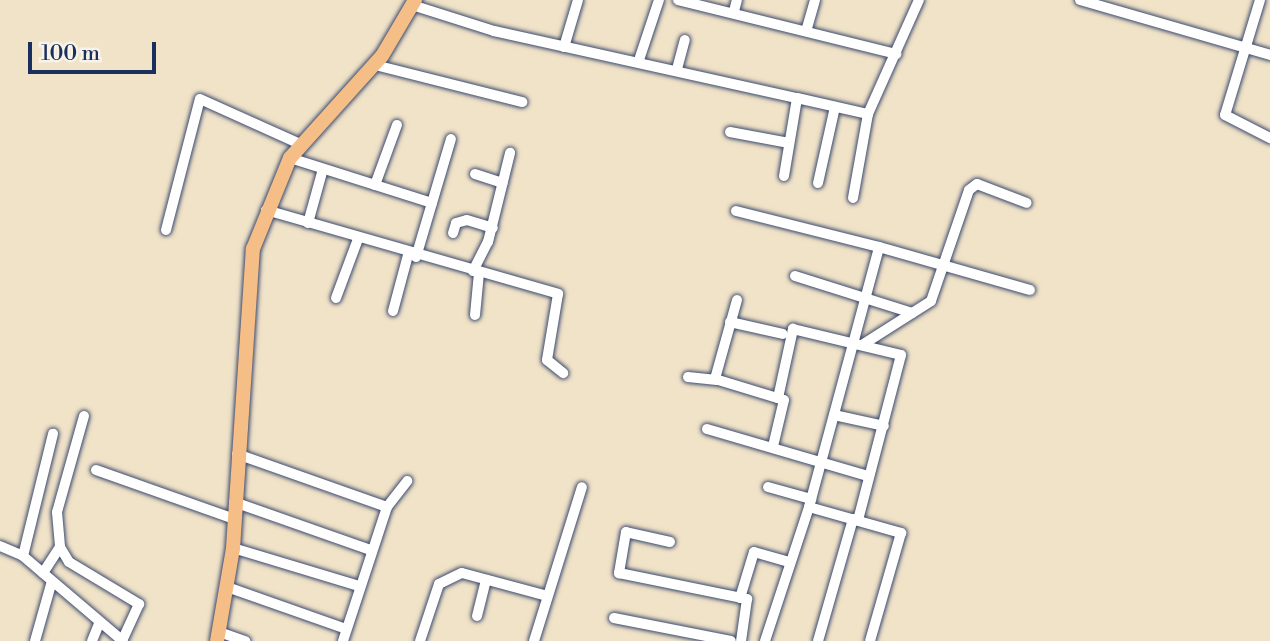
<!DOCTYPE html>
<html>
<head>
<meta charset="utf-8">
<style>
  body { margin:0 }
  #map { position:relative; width:1270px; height:641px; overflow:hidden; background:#f1e3c8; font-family:"Libre Bodoni",serif }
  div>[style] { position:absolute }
  .roads { filter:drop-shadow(0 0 2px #3b4a6e) drop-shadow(0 0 2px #3b4a6e) }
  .minor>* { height:10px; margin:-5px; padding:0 5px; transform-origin:5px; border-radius:5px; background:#fff }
  .primary>* { height:14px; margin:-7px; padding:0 7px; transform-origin:7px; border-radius:7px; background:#f6be87 }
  span { translate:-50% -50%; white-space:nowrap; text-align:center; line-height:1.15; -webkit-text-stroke:5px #f7f3e8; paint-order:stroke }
  .scale { position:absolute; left:28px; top:42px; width:128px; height:32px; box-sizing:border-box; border:4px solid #1b2f5e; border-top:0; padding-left:9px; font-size:21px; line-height:24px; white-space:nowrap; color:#1b2f5e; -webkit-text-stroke:5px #f7f3e8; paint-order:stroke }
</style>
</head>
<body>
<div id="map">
  <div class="roads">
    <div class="minor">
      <div style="left:678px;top:0;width:225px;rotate:13.9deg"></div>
      <div style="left:1080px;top:0;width:198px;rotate:16.1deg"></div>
      <div style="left:1260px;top:0;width:120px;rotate:106.9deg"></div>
      <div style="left:1225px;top:115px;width:51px;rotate:27.1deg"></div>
      <div style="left:412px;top:5px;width:86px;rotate:17.6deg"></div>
      <div style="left:494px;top:31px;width:310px;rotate:12.5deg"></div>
      <div style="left:734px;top:11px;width:11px;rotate:-75deg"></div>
      <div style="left:807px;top:28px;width:29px;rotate:-74deg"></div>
      <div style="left:564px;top:47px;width:49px;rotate:-73.4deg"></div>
      <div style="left:639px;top:60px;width:63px;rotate:-71.6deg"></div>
      <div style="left:375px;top:65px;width:152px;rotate:14.1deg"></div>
      <div style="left:677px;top:69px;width:30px;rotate:-75deg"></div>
      <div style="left:730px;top:132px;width:60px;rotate:10.6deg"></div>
      <div style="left:290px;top:158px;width:149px;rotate:17.6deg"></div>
      <div style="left:475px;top:174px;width:29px;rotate:18deg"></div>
      <div style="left:784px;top:176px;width:79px;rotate:-80.5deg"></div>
      <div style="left:797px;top:98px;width:73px;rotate:12.7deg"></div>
      <div style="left:818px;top:183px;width:78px;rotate:-77.4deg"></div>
      <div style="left:375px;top:185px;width:64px;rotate:-69.9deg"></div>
      <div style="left:853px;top:198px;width:85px;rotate:-79.9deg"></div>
      <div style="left:868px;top:114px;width:125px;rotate:-65.9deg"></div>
      <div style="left:266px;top:210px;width:304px;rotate:16deg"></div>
      <div style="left:558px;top:294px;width:67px;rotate:99.5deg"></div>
      <div style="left:547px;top:360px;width:21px;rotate:39deg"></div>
      <div style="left:736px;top:211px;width:147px;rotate:14.1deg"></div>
      <div style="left:308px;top:223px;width:56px;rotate:-74.5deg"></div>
      <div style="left:166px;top:230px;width:135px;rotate:-75.5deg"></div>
      <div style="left:200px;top:99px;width:110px;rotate:24.2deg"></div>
      <div style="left:453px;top:233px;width:10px;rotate:-73deg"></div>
      <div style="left:456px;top:223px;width:11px;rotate:-15deg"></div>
      <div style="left:467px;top:220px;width:27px;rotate:17deg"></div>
      <div style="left:416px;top:257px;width:123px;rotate:-73.5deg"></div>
      <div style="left:473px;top:271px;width:33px;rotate:-63deg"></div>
      <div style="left:488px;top:242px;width:92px;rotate:-76.1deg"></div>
      <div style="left:795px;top:276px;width:123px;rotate:17.5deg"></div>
      <div style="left:336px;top:298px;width:63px;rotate:-69.6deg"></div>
      <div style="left:737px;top:300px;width:82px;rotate:105.6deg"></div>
      <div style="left:715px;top:379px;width:72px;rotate:16.9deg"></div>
      <div style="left:784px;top:400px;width:47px;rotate:103.4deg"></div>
      <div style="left:393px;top:311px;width:58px;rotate:-75deg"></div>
      <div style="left:475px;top:315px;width:42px;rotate:-84.6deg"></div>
      <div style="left:730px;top:322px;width:54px;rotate:12.8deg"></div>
      <div style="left:862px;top:345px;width:82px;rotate:-32.5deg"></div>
      <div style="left:931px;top:301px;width:117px;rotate:-71.1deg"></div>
      <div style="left:969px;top:190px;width:10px;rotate:-37deg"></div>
      <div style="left:977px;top:184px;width:53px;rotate:20.8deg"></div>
      <div style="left:688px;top:377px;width:29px;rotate:6deg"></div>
      <div style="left:778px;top:398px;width:71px;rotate:-77.7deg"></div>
      <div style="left:793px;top:329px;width:111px;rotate:13.5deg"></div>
      <div style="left:901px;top:355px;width:171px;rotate:104.6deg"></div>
      <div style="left:834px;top:415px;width:51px;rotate:12.4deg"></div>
      <div style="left:84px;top:416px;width:100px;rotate:105.7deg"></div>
      <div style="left:57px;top:512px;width:35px;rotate:85deg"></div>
      <div style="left:60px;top:547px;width:17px;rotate:59deg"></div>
      <div style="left:69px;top:562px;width:82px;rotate:31deg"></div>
      <div style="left:139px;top:604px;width:41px;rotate:114.7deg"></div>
      <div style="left:707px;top:429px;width:168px;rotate:16.3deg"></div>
      <div style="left:237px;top:454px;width:159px;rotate:19.5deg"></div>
      <div style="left:387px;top:507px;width:141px;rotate:108.2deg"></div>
      <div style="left:96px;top:470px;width:146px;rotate:19.5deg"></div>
      <div style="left:768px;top:487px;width:45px;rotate:15.6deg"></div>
      <div style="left:234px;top:502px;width:144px;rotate:19.4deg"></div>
      <div style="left:387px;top:507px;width:33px;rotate:-52deg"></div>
      <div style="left:809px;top:507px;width:96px;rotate:15.8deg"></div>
      <div style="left:901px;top:533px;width:112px;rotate:106deg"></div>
      <div style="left:670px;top:542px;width:45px;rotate:-167.2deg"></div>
      <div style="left:626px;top:532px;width:42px;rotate:99.7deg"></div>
      <div style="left:619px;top:573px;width:131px;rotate:11.5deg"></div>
      <div style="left:747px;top:599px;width:42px;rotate:98.1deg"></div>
      <div style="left:0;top:546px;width:25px;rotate:23deg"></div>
      <div style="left:23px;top:556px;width:131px;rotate:40.4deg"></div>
      <div style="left:233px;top:548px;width:132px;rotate:16.8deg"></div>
      <div style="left:23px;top:556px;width:126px;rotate:-76.2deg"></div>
      <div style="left:43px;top:573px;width:31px;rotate:-57deg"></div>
      <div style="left:227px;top:587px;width:126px;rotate:19.4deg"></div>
      <div style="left:740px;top:598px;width:48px;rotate:-73.1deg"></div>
      <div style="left:754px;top:552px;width:36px;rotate:16deg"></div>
      <div style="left:477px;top:616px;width:37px;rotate:-76deg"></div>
      <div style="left:614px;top:618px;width:119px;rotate:11.1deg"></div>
      <div style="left:219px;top:632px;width:28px;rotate:19deg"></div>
      <div style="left:35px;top:641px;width:62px;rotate:-74.2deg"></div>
      <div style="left:92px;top:641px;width:18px;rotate:-68deg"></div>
      <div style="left:420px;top:641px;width:60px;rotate:-71.6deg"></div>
      <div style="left:439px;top:584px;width:25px;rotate:-26deg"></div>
      <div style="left:462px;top:573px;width:88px;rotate:15.1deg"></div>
      <div style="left:534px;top:641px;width:161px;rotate:-72.7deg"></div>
      <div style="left:765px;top:641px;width:141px;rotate:-71.8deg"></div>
      <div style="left:809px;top:507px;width:269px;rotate:-74.9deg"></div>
      <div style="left:879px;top:247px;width:157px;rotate:15.9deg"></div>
      <div style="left:818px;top:641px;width:127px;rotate:-74deg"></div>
    </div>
    <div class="primary">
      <div style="left:217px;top:641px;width:94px;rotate:-80.2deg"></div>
      <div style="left:233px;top:548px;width:300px;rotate:-86.2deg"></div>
      <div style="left:253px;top:249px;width:98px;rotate:-67.9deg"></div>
      <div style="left:290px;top:158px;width:137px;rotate:-48deg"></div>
      <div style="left:382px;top:56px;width:65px;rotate:-59.5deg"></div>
    </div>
  </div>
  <div class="scale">100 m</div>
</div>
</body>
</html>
